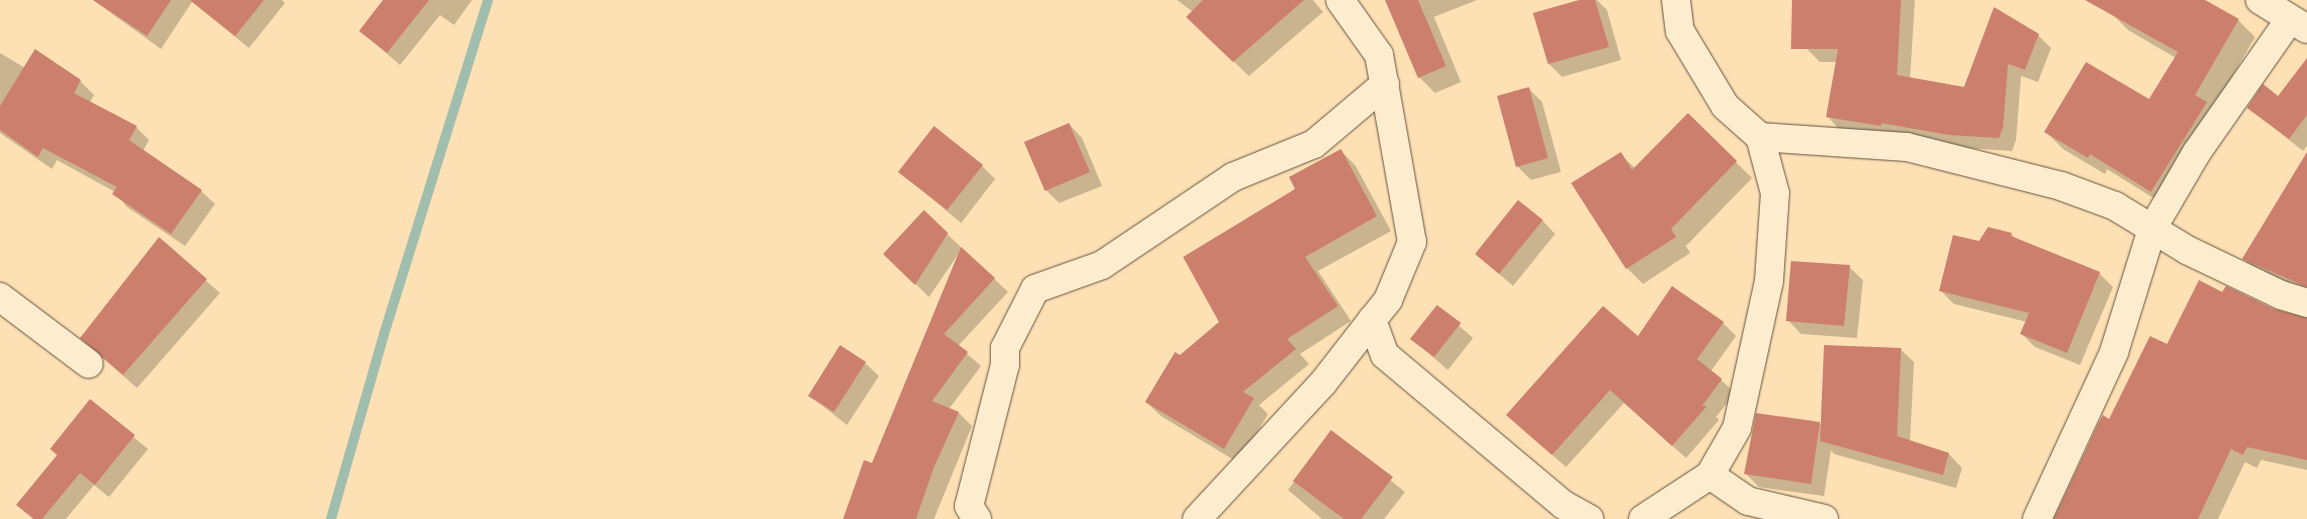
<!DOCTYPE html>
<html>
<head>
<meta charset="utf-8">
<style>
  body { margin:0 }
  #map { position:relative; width:2307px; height:519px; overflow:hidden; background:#fde1b4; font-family:"IM FELL English",serif }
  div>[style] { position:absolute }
  .shadow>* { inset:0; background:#0003 }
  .stream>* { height:10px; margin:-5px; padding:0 5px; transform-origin:5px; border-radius:5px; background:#9fbeae }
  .building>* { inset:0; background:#cd7f6d }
  .roads { filter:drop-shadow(0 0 1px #60503e) drop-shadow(0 0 1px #60503e) }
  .minor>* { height:28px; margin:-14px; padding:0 14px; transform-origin:14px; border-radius:14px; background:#feecce }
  span { translate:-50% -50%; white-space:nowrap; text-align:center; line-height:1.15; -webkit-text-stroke:4px #feecce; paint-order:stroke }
</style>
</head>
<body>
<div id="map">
  <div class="shadow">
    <div style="clip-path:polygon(93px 0,282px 0,285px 3px,249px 48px,192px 2px,161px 49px)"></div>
    <div style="clip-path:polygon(385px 0,472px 0,454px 25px,440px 15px,400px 65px,361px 31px)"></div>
    <div style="clip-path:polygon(1177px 0,1313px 0,1323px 12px,1249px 76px,1203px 32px,1193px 12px)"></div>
    <div style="clip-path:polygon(1387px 0,1477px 0,1434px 17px,1461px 82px,1435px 93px,1419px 77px)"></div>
    <div style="clip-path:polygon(1583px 0,1597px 0,1607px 10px,1621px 60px,1562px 77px,1549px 64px)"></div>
    <div style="clip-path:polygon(1809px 0,1915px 0,1910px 79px,1965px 88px,2038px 35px,2051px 48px,2038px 82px,2021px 76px,2016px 140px,2012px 151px,1964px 148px,1840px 130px,1827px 116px,1837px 62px,1820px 62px,1806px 48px)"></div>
    <div style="clip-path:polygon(2118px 0,2203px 0,2238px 20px,2255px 37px,2213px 110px,2168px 207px,2107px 169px,2105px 174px,2063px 149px,2046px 132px,2149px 101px,2176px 58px,2128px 30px,2111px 13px)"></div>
    <div style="clip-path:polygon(35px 51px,80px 81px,94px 95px,90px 102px,136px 127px,149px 140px,143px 151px,201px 191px,215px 204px,185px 246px,127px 207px,115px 192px,57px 160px,52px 169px,0 133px,0 53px,25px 68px)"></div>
    <div style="clip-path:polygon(2307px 76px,2307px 146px,2303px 151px,2249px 108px,2279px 97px)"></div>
    <div style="clip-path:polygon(1529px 89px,1542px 102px,1561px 172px,1531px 180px,1517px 166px)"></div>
    <div style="clip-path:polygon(1688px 115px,1752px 178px,1686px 246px,1690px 253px,1643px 284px,1627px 268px,1573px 184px,1620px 154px,1635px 168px)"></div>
    <div style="clip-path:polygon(1069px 124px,1082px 138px,1102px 186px,1059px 203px,1046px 190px)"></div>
    <div style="clip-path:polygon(1340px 150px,1355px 165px,1391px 231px,1318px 271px,1351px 321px,1300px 354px,1309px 364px,1259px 405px,1268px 414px,1239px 463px,1161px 416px,1146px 402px,1180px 356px,1221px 323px,1297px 190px)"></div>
    <div style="clip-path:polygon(982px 166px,995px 179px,961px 223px,900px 172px)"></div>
    <div style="clip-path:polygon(2307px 168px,2307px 296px,2260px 275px,2244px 259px)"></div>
    <div style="clip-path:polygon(924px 212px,1008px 292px,958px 346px,981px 366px,949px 409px,959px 413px,972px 426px,934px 519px,847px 519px,873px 465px,961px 250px,929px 297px,898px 267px)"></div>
    <div style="clip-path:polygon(1542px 220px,1555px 234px,1513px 286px,1476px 254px)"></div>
    <div style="clip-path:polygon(2011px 234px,2017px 240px,2099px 273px,2113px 287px,2080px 365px,2035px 347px,2022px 334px,2027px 322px,1954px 304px,1940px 290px,1980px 243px)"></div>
    <div style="clip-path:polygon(159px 239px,220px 293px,137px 388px,95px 351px)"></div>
    <div style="clip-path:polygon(1849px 267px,1863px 280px,1857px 338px,1801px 334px,1788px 320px)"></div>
    <div style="clip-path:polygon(2223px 294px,2307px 327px,2307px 470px,2261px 460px,2257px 468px,2245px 462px,2218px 519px,2053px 519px,2099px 424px,2109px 420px,2167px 346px)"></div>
    <div style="clip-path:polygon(1437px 307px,1473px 338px,1448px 370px,1412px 339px)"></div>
    <div style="clip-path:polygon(1723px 323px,1736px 336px,1711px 371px,1735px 393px,1716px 417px,1719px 420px,1686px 458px,1624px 403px,1566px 467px,1507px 415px,1638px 338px)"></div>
    <div style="clip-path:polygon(1900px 349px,1914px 362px,1910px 442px,1949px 454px,1962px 468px,1956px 488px,1834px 454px,1831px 450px,1824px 496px,1759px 487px,1746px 474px,1819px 423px,1822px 426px)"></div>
    <div style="clip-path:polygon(865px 363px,879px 376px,847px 425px,809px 395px)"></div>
    <div style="clip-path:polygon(90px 401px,148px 449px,109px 497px,94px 485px,66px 519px,33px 519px,18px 504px,58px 456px)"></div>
    <div style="clip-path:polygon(1331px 432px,1405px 492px,1384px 519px,1322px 519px,1288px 490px)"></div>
  </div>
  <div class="stream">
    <div style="left:331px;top:519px;width:192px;rotate:-74deg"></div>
    <div style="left:384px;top:334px;width:350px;rotate:-72.7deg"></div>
  </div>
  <div class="building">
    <div style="clip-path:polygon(93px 0,171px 0,147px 36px)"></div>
    <div style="clip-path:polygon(190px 0,264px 0,235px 36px)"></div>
    <div style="clip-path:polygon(383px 0,429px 0,387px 53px,359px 31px)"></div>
    <div style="clip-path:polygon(1203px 0,1304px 0,1233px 62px,1186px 17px)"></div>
    <div style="clip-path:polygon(1385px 0,1418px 0,1446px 66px,1418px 78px)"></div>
    <div style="clip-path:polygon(1579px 0,1595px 0,1609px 47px,1548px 64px,1533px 13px)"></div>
    <div style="clip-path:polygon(1792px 0,1901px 0,1897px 75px,1964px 87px,1994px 7px,2039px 34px,2025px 70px,2008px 64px,2003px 127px,1999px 138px,1949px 135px,1881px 123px,1881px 126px,1826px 117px,1838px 49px,1791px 49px)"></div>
    <div style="clip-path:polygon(2085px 0,2205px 0,2239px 19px,2195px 95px,2207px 102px,2151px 192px,2090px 154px,2088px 158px,2044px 132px,2086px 62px,2149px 99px,2178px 52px)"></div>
    <div style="clip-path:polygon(35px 49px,81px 80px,74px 93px,137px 126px,129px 140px,202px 190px,171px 234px,112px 194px,117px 187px,43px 148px,38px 157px,0 130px,0 106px)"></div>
    <div style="clip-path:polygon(2307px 58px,2307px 115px,2289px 139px,2247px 108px,2263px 84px,2278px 96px)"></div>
    <div style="clip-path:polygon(1529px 87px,1548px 158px,1516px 167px,1497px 96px)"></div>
    <div style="clip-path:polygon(1688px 113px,1737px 161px,1671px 229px,1676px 237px,1626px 269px,1571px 183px,1621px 152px,1632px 170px)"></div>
    <div style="clip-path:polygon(1069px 123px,1090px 172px,1045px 191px,1024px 142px)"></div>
    <div style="clip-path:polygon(934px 126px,983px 165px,947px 210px,898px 172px)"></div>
    <div style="clip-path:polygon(1341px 149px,1377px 216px,1305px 257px,1338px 306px,1287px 339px,1296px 349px,1243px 392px,1254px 398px,1224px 449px,1145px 402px,1175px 352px,1180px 355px,1219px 322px,1183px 257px,1295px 189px,1289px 177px)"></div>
    <div style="clip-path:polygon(2307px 152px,2307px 287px,2242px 259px)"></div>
    <div style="clip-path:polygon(1518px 200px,1543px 220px,1499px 274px,1475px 254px)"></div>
    <div style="clip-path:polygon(924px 210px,948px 233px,915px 285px,883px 254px)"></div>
    <div style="clip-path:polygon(1988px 227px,2012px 233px,2011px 236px,2100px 272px,2067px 353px,2020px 334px,2029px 313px,1939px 291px,1953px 235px,1979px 241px)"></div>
    <div style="clip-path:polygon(159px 237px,207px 279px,123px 375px,80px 338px)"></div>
    <div style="clip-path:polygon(961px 247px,995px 278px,944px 334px,968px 352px,932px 401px,959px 412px,934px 467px,916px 519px,843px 519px,864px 460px,872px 463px)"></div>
    <div style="clip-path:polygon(1791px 261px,1850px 265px,1844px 326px,1786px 321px)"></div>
    <div style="clip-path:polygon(2199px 280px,2222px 292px,2226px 286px,2274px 309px,2307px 318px,2307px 460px,2247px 447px,2243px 455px,2231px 449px,2198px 519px,2054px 519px,2098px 424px,2103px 415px,2109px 419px,2150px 336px,2167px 344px)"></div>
    <div style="clip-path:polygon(1672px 286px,1724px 322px,1697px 359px,1722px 379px,1702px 406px,1707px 406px,1672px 446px,1610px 390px,1552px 455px,1506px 415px,1603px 306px,1638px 336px)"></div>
    <div style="clip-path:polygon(1437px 305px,1461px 323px,1434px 357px,1410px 339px)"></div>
    <div style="clip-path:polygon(840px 345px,866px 362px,834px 412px,808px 396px)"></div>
    <div style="clip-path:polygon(1824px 345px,1901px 348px,1897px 436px,1949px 453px,1943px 475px,1820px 441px)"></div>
    <div style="clip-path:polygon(90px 399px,135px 435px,95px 485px,80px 473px,42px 519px,34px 519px,16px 505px,57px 455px,50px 449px)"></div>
    <div style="clip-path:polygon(1756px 413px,1820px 422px,1811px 484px,1744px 474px)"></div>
    <div style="clip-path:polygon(1331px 430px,1393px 477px,1361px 519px,1344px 519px,1293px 481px)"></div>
  </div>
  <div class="roads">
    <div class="minor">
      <div style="left:1676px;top:0;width:31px;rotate:83deg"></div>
      <div style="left:1680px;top:31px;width:87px;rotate:59deg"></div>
      <div style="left:1725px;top:106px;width:47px;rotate:41.5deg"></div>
      <div style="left:1760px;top:137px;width:147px;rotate:3.9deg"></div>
      <div style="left:1907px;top:147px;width:159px;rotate:14.2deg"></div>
      <div style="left:2061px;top:186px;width:58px;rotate:20.3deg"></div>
      <div style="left:2115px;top:206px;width:84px;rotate:31.4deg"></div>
      <div style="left:2187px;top:250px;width:104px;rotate:25.6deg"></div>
      <div style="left:2281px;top:295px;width:27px;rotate:17deg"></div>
      <div style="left:2260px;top:0;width:55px;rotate:31.7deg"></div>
      <div style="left:1760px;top:137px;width:58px;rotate:75deg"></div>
      <div style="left:1775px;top:193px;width:88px;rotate:93.9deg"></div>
      <div style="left:1769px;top:281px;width:150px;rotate:102.3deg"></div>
      <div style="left:1737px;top:428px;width:54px;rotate:119.9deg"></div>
      <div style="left:1710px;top:475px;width:46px;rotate:34.4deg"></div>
      <div style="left:1748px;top:501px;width:78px;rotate:13.3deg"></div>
      <div style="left:0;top:297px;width:111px;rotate:37deg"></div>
      <div style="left:1372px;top:320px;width:37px;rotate:70deg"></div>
      <div style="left:1385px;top:355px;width:234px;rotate:40deg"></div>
      <div style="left:1564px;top:505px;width:29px;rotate:29deg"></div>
      <div style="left:977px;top:519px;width:15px;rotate:-122deg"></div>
      <div style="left:969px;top:506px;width:146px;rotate:-75.7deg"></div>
      <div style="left:1005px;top:365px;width:17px;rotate:-90deg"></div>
      <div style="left:1005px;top:348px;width:66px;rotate:-63deg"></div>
      <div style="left:1035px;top:289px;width:71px;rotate:-19.7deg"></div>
      <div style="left:1102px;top:265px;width:158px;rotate:-33.9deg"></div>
      <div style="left:1233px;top:177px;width:87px;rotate:-22.2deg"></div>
      <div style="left:1314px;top:144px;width:93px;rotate:-40.2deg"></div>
      <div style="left:1197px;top:519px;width:185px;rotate:-47.2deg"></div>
      <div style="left:1323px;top:383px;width:80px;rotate:-52.1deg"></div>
      <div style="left:1372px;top:320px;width:26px;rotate:-51deg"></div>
      <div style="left:1388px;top:300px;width:63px;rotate:-67.5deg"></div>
      <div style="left:1412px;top:242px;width:190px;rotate:-100deg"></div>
      <div style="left:1379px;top:55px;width:67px;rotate:-125.3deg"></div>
      <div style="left:1643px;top:519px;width:80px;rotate:-33.3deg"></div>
      <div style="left:2037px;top:519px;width:184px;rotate:-65.2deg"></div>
      <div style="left:2114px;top:352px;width:129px;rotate:-72.8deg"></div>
      <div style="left:2152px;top:229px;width:89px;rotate:-59.7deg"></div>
      <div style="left:2197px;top:152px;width:162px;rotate:-55deg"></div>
    </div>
  </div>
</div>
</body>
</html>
